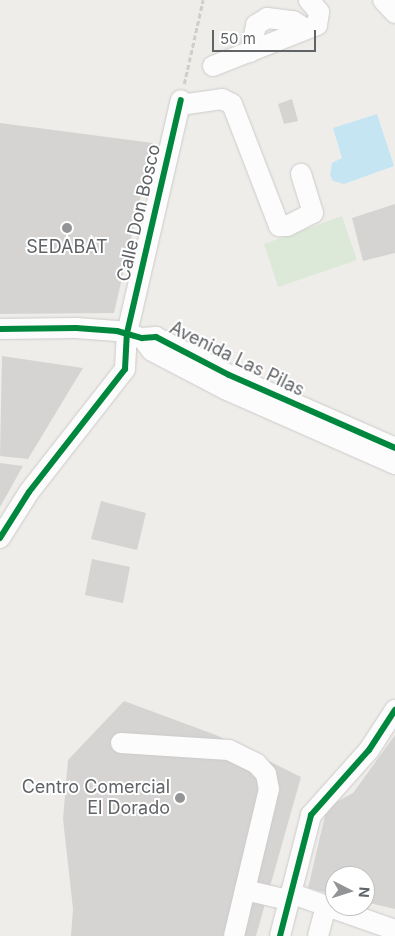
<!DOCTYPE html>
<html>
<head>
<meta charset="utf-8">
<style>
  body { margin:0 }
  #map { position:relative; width:395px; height:936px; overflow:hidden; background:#efedea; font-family:Inter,sans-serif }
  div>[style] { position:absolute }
  .green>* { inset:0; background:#dce8d8 }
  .water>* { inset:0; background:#c5e5f2 }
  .building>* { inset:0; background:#d6d4d3 }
  .path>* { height:2.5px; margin-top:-1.25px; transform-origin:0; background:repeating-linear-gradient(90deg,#cccfcd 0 5px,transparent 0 7.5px) }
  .roads { filter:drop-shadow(0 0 1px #cccbca) drop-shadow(0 0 1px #cccbca) }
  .minor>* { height:20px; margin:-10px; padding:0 10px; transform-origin:10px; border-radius:10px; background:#fdfcfc }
  .cycleway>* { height:6px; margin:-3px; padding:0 3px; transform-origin:3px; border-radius:3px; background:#00873e }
  .dots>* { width:14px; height:14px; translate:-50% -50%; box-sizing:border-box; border:2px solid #fff; border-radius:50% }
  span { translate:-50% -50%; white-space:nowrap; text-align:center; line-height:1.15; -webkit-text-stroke:4px #fff; paint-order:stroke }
  .street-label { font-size:18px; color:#606467 }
  .poi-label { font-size:18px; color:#606467 }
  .right { translate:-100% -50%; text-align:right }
  .north { position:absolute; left:325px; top:866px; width:50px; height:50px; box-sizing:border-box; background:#fff; border:1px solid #bfc1c2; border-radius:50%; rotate:95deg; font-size:14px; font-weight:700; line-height:20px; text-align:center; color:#606467 }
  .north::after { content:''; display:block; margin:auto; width:18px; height:22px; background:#929495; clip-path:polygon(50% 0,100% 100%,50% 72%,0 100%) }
  .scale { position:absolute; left:212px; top:30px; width:104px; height:22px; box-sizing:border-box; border:2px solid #606467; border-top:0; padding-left:6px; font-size:15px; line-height:18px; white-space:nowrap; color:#606467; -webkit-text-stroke:4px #fff; paint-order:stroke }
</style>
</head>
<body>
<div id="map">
  <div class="green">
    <div style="clip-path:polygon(342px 216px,357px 260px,278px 287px,264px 244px)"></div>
  </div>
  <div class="water">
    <div style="clip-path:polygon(377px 114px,394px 166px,344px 184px,333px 181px,330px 175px,332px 163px,342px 158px,333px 128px)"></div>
  </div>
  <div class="building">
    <div style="clip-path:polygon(292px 99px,298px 121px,284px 124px,278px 104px)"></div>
    <div style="clip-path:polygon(0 123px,153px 143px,114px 313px,0 314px)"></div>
    <div style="clip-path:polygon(395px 204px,395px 253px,363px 261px,352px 218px)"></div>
    <div style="clip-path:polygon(2px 356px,83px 368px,28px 459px,0 456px)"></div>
    <div style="clip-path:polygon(0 463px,23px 466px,0 507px)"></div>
    <div style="clip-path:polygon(101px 501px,146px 513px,137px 550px,91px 539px)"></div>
    <div style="clip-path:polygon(92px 559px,130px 567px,123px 603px,85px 595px)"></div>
    <div style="clip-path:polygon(124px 701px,216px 735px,301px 777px,256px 936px,71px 936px,73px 909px,63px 819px,68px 760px)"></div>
    <div style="clip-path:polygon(395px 735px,395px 909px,365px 902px,365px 876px,335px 876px,335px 895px,308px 888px,327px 807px,353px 793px)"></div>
  </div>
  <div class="path">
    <div style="left:184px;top:84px;width:86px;rotate:-77.3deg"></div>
  </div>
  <div class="roads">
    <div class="minor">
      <div style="left:383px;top:0;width:18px;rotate:47deg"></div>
      <div style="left:250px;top:52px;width:28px;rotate:-77deg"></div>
      <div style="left:256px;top:25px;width:13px;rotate:-32deg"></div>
      <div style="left:267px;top:18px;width:26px;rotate:7deg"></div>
      <div style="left:293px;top:21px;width:15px;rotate:32deg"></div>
      <div style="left:213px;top:66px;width:112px;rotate:-21.5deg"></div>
      <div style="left:317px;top:25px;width:13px;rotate:-81deg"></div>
      <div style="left:319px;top:12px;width:16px;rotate:-130deg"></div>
      <div style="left:180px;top:105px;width:42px;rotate:-8.1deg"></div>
      <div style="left:222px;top:99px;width:11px;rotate:27deg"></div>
      <div style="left:232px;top:104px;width:131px;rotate:68.9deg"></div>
      <div style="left:279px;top:226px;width:8px"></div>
      <div style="left:287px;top:226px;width:29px;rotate:-27deg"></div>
      <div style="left:313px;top:213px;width:41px;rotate:-107.1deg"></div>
      <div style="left:0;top:329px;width:76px;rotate:-0.8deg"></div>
      <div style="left:76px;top:328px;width:41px;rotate:4.2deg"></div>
      <div style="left:117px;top:331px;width:26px;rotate:16deg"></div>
      <div style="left:142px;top:338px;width:14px;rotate:-4deg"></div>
      <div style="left:156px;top:337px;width:82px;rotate:27.5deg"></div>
      <div style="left:229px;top:375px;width:181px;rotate:23.7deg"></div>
      <div style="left:142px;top:338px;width:16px;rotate:52deg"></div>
      <div style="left:152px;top:351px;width:82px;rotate:27.5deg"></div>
      <div style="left:225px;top:389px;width:186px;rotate:23.8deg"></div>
      <div style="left:0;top:538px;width:54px;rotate:-57.8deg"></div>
      <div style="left:29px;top:492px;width:156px;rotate:-52deg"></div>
      <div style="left:125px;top:369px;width:36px;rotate:-87deg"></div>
      <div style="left:127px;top:333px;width:239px;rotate:-77deg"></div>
      <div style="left:121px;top:743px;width:108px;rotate:3.7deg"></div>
      <div style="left:229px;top:750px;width:30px;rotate:26deg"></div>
      <div style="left:256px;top:763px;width:15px;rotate:48deg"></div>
      <div style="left:266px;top:774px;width:15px;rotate:79deg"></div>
      <div style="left:269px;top:789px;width:151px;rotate:103.4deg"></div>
      <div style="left:245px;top:890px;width:44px;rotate:13.1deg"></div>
      <div style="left:290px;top:893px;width:111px;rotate:19.4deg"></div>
      <div style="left:280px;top:936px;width:125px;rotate:-75.6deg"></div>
      <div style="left:311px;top:815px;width:87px;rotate:-48.3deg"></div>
      <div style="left:369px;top:750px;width:48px;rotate:-57deg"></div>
      <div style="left:318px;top:936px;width:30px;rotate:-75deg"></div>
    </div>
  </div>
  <div class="cycleway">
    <div style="left:0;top:329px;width:76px;rotate:-0.8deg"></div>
    <div style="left:76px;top:328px;width:41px;rotate:4.2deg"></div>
    <div style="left:117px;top:331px;width:26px;rotate:16deg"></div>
    <div style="left:142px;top:338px;width:14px;rotate:-4deg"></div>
    <div style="left:156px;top:337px;width:82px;rotate:27.5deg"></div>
    <div style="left:229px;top:375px;width:181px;rotate:23.7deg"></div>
    <div style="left:0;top:538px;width:54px;rotate:-57.8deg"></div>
    <div style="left:29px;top:492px;width:156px;rotate:-52deg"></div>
    <div style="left:125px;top:369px;width:36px;rotate:-87deg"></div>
    <div style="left:127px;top:333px;width:239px;rotate:-77deg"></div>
    <div style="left:280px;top:936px;width:125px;rotate:-75.6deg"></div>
    <div style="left:311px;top:815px;width:87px;rotate:-48.3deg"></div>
    <div style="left:369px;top:750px;width:48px;rotate:-57deg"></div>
  </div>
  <div class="dots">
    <div style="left:67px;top:228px;background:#929495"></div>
    <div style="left:180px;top:798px;background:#929495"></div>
  </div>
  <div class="street-label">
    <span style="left:139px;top:213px;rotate:-77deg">Calle Don Bosco</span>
    <span style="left:237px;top:359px;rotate:26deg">Avenida Las Pilas</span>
  </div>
  <div class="poi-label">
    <span style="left:67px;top:247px">SEDABAT</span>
    <span class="right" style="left:170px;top:798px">Centro Comercial<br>El Dorado</span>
  </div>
  <div class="north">N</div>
  <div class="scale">50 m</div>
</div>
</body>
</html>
